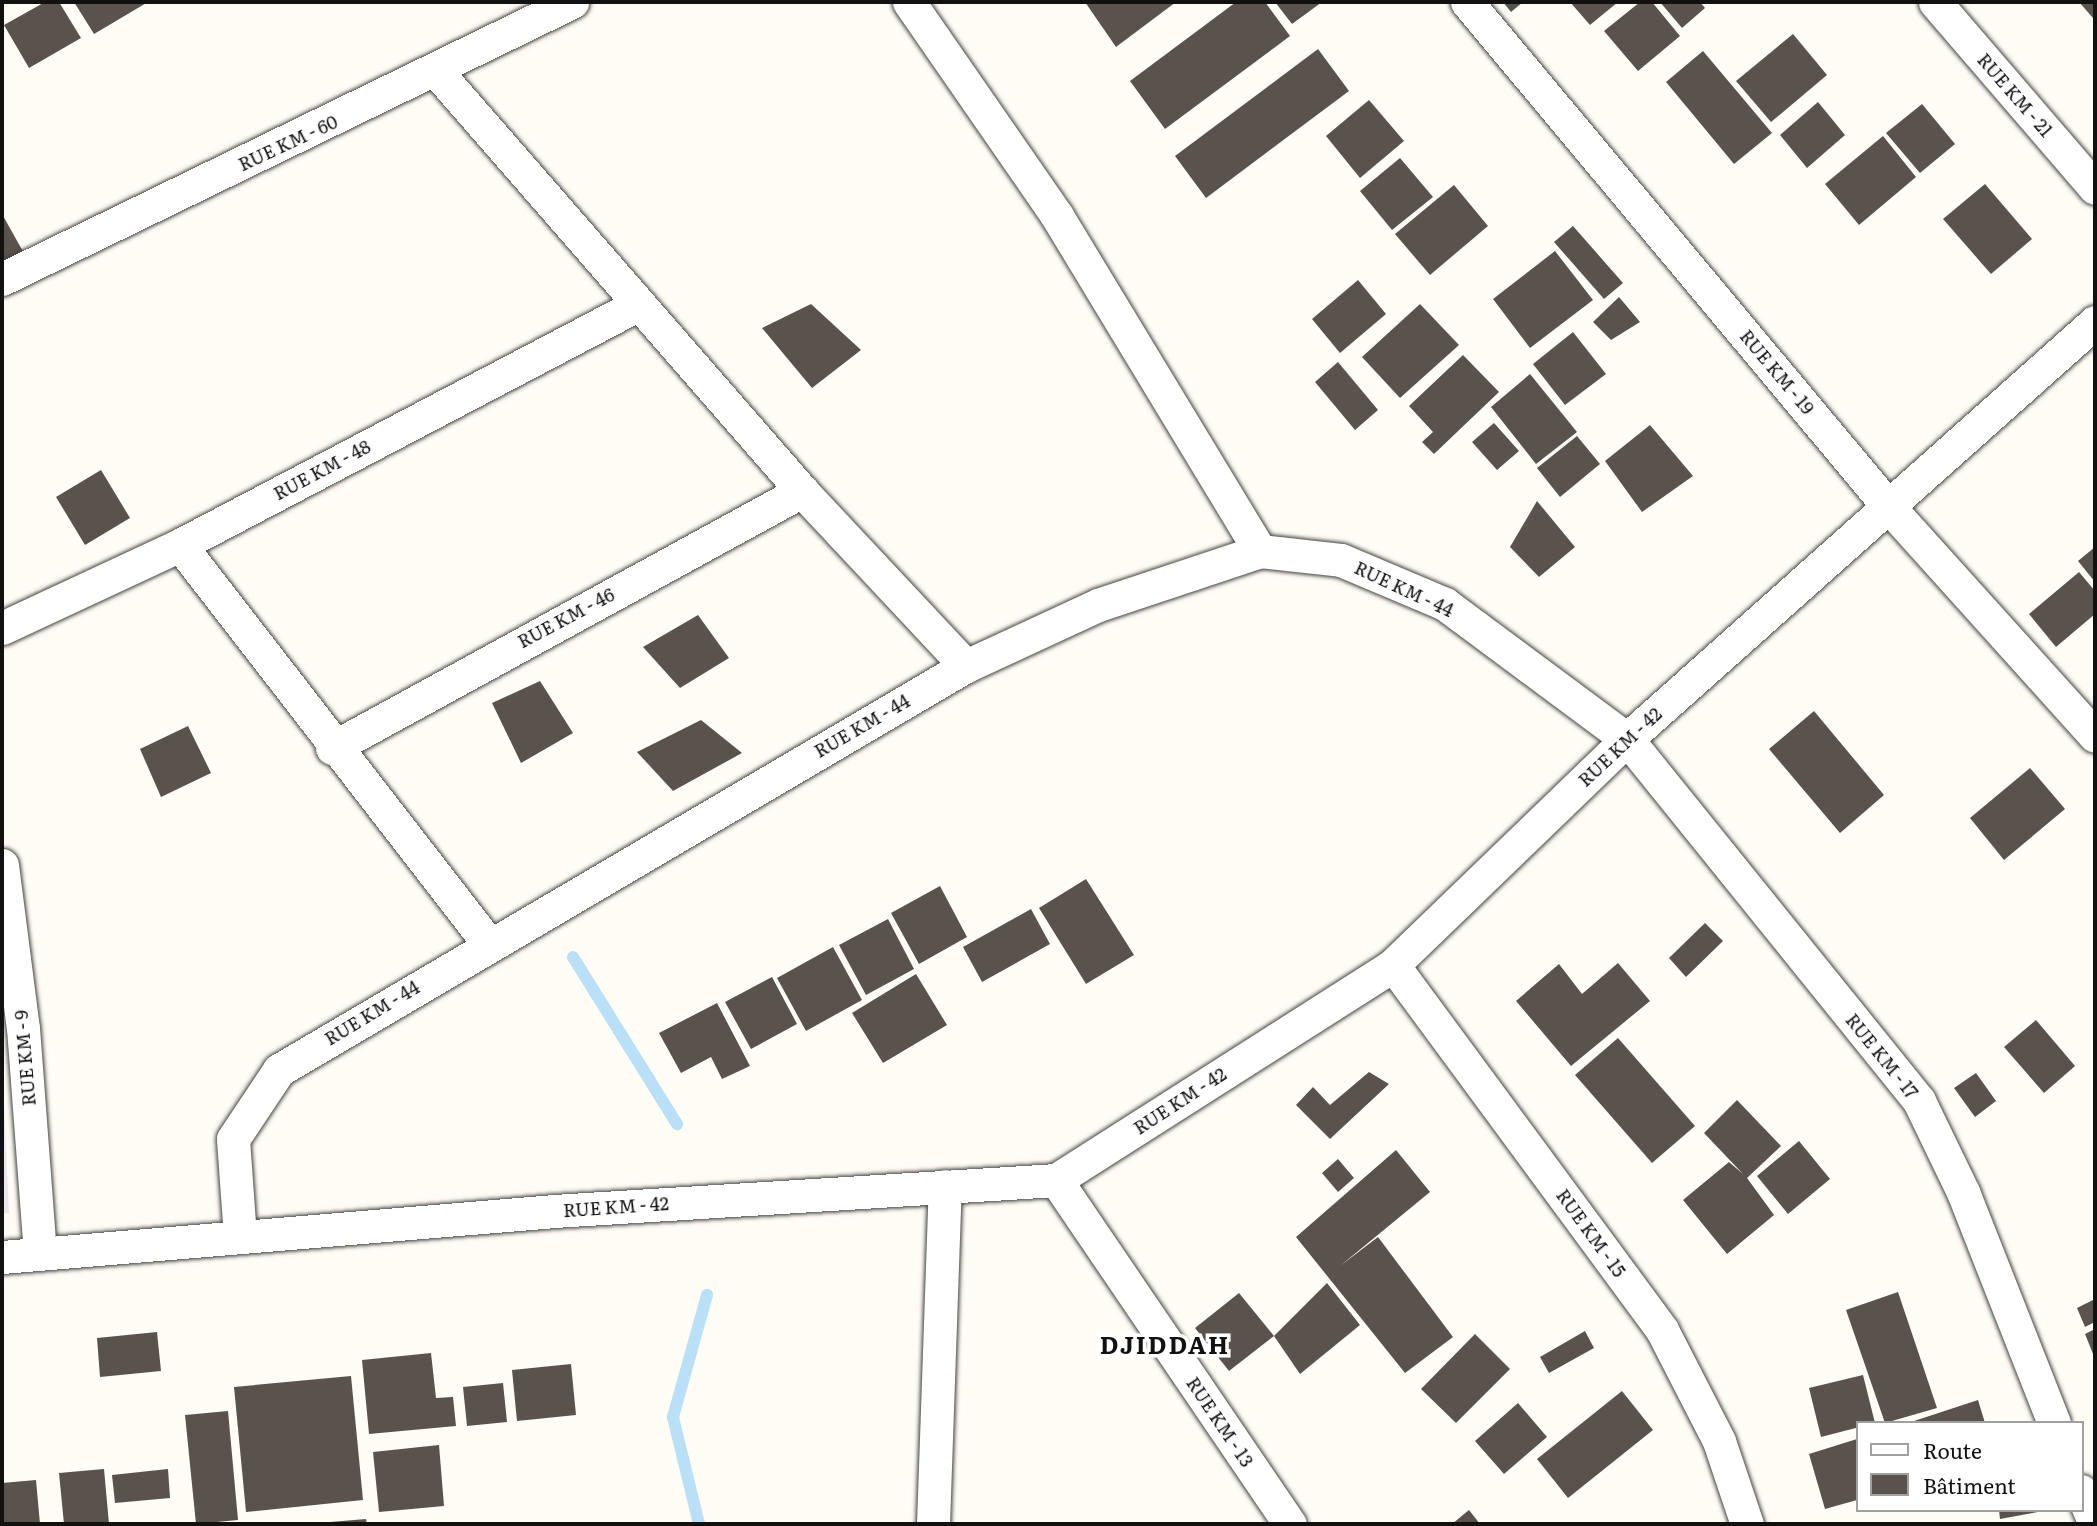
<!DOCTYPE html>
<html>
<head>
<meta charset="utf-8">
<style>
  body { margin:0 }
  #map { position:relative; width:2097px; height:1526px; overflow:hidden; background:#fffdf5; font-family:Literata,serif }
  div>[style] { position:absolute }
  .industrial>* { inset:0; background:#eee6ef }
  .stream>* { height:12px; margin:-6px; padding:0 6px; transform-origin:6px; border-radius:6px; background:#b9e0f7 }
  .building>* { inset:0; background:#5a524d }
  .roads { filter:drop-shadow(0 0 2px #444) drop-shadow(0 0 2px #444) }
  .street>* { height:33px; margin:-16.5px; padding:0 16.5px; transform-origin:16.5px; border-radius:16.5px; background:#fff }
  span { translate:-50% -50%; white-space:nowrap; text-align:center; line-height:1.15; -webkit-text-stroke:7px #fff; paint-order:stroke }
  .street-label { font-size:18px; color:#111 }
  .district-label { font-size:24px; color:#111; font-weight:700; letter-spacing:2px }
  .frame { position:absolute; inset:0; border:4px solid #111; pointer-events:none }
  .legend { position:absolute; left:1856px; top:1421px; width:228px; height:91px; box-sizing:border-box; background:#fff; border:2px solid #a0a0a0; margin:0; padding:9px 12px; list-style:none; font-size:21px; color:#111 }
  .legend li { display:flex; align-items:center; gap:14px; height:35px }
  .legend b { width:35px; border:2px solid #a0a0a0 }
</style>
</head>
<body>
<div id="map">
  <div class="industrial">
    <div style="clip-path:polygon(2px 1059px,9px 1213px,2px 1214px)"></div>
  </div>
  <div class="stream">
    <div style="left:573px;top:957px;width:197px;rotate:58.1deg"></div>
    <div style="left:699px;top:1524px;width:110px;rotate:-103.7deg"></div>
    <div style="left:673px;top:1417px;width:127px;rotate:-74.4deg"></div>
  </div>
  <div class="building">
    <div style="clip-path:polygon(45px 2px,59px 2px,81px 38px,29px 68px,4px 25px)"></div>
    <div style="clip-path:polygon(74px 2px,148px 2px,94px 34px)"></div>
    <div style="clip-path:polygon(1085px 2px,1176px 2px,1116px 47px)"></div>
    <div style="clip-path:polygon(1236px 2px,1265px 2px,1290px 36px,1165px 129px,1130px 81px)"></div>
    <div style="clip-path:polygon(1275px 2px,1322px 2px,1292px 24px)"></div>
    <div style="clip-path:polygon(1503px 2px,1523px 2px,1511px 12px)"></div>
    <div style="clip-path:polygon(1570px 2px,1618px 2px,1590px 25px)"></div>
    <div style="clip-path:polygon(1640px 2px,1652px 2px,1680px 36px,1638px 71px,1604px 31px)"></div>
    <div style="clip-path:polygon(1660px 2px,1700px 2px,1705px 8px,1682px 28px)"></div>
    <div style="clip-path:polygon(2079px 2px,2095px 2px,2095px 17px,2093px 18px)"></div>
    <div style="clip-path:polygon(1793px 34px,1827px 75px,1771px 122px,1736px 81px)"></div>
    <div style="clip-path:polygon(1318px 49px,1349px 91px,1206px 198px,1175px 156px)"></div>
    <div style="clip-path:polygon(1703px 51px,1772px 133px,1734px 164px,1666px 82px)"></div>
    <div style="clip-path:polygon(1369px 100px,1404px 141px,1360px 178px,1326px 136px)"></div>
    <div style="clip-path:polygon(1818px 102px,1845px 135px,1807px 168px,1780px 135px)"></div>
    <div style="clip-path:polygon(1922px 104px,1955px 144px,1920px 173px,1886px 133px)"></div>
    <div style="clip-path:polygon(1883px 136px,1916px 177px,1859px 225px,1825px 184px)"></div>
    <div style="clip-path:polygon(1400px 158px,1433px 197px,1392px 230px,1360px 191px)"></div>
    <div style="clip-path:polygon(1985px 184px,2032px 239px,1991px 274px,1943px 219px)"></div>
    <div style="clip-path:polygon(1454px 185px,1488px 226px,1430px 275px,1395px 234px)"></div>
    <div style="clip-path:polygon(2px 214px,25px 255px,2px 268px)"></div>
    <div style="clip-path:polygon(1573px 226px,1623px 283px,1604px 299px,1554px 242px)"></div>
    <div style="clip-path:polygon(1555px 251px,1593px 300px,1530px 348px,1493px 299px)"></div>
    <div style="clip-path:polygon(1358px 280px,1386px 314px,1340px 353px,1312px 319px)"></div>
    <div style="clip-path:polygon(1619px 297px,1640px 322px,1611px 340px,1593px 322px)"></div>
    <div style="clip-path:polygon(811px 304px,861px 350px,812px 388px,762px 328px)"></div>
    <div style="clip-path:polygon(1420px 304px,1459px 345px,1400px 398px,1362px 357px)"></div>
    <div style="clip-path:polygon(1573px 332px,1606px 374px,1565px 405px,1533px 364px)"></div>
    <div style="clip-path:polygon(1463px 355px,1499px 392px,1434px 454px,1422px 442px,1433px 432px,1409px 406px)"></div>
    <div style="clip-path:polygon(1338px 362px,1378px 410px,1355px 430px,1315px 382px)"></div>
    <div style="clip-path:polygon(1530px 374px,1577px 432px,1536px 464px,1491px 407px)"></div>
    <div style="clip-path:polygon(1494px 423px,1519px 451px,1497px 470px,1472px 442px)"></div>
    <div style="clip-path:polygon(1650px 425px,1693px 476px,1642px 512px,1605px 461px)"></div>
    <div style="clip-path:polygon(1577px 436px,1600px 464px,1560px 497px,1537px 468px)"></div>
    <div style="clip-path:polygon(101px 470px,130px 518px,85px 545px,56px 497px)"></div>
    <div style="clip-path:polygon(1537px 501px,1575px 547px,1539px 577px,1510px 547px)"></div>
    <div style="clip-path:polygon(2095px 547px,2095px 582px,2078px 561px)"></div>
    <div style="clip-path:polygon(2079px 572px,2095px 591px,2095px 614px,2056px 647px,2029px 614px)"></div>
    <div style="clip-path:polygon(698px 615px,729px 658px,680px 688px,643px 647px)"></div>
    <div style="clip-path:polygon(540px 681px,573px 733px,521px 763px,492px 703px)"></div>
    <div style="clip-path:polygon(1814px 711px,1884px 795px,1840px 833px,1769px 749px)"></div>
    <div style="clip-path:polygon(701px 720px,742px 753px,673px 791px,637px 752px)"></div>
    <div style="clip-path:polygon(188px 726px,211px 773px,161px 797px,140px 749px)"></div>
    <div style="clip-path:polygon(2030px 768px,2065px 809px,2004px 860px,1970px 818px)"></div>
    <div style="clip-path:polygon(1086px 879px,1134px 955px,1086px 984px,1039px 908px)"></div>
    <div style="clip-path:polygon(940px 886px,967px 937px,919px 964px,891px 913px)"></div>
    <div style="clip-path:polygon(1031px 909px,1050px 944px,982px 982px,963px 947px)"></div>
    <div style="clip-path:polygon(888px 919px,914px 969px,866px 995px,839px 945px)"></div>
    <div style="clip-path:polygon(1705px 923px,1723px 941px,1686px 977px,1669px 958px)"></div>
    <div style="clip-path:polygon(833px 947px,862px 1000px,806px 1031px,777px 978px)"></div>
    <div style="clip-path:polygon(1618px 963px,1650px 1001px,1571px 1066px,1516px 1001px,1559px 964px,1582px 994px)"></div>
    <div style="clip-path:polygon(916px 974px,947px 1025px,883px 1063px,852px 1013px)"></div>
    <div style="clip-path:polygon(772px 977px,797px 1024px,751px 1049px,725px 1002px)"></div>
    <div style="clip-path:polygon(717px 1003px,750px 1066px,722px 1079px,711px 1057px,681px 1073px,659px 1033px)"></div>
    <div style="clip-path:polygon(2036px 1020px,2075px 1066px,2044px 1093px,2004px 1047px)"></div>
    <div style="clip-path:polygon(1618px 1038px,1695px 1126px,1652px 1163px,1575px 1075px)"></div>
    <div style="clip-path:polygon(1369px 1072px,1389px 1084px,1330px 1139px,1296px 1105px,1313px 1087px,1330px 1105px)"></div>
    <div style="clip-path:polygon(1976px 1073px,1996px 1101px,1975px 1117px,1954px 1088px)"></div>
    <div style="clip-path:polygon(1737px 1100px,1781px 1146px,1747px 1178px,1774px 1215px,1727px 1254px,1683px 1200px,1729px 1162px,1743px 1174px,1704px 1133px)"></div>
    <div style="clip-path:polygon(1799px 1141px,1830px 1179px,1788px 1214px,1757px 1176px)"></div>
    <div style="clip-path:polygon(1396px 1150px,1430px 1192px,1340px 1266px,1378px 1237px,1453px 1337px,1405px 1373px,1296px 1237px)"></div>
    <div style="clip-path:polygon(1338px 1159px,1354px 1178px,1338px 1192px,1322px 1173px)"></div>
    <div style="clip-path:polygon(1327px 1283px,1360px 1325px,1300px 1374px,1274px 1336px)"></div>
    <div style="clip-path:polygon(1898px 1292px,1937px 1408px,1885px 1423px,1846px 1310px)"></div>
    <div style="clip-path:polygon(1239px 1293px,1274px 1336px,1229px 1371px,1195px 1328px)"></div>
    <div style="clip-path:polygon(2095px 1299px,2095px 1322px,2085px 1327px,2077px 1308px)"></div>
    <div style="clip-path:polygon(2095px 1329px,2095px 1359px,2085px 1334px)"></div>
    <div style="clip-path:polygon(1585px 1331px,1594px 1348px,1549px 1373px,1540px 1357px)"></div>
    <div style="clip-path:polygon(157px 1332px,161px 1371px,100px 1377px,97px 1338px)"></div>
    <div style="clip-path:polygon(1475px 1334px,1510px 1369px,1456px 1423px,1421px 1389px)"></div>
    <div style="clip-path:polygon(431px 1353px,436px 1398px,453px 1397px,456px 1426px,369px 1434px,362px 1360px)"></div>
    <div style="clip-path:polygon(571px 1364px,576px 1415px,517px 1421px,512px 1370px)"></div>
    <div style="clip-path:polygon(1863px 1375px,1875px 1423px,1821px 1437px,1809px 1388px)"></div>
    <div style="clip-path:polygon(351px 1376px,363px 1500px,246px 1512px,234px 1387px)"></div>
    <div style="clip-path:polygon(503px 1383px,507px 1422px,467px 1426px,463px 1387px)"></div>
    <div style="clip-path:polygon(1622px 1391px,1653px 1430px,1568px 1498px,1537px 1459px)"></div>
    <div style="clip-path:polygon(1978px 1400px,1985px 1423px,1911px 1423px,1911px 1422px)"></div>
    <div style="clip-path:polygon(1518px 1403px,1547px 1437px,1504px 1474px,1475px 1441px)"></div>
    <div style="clip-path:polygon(228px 1411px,238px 1520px,196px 1524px,185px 1415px)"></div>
    <div style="clip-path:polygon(1857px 1439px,1857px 1500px,1825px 1509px,1809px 1454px)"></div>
    <div style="clip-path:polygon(439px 1445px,444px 1506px,379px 1512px,373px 1452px)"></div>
    <div style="clip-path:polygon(104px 1469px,109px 1524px,64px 1524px,59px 1473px)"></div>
    <div style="clip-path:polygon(168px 1469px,170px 1498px,115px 1503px,112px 1475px)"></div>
    <div style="clip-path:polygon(36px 1480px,40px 1524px,2px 1524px,2px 1483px)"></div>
    <div style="clip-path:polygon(1469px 1510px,1480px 1524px,1452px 1524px)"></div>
    <div style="clip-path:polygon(1999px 1510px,2038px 1510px,2038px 1512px,2000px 1519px)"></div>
    <div style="clip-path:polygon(366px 1519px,367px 1524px,330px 1524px,330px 1522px)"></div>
  </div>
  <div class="roads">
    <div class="street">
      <div style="left:909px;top:2px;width:260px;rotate:55.3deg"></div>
      <div style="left:1057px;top:216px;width:392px;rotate:58.8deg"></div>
      <div style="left:1467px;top:2px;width:657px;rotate:50.13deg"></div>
      <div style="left:1888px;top:506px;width:309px;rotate:48deg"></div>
      <div style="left:1935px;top:2px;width:245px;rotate:49.3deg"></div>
      <div style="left:437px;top:72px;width:556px;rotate:48.94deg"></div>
      <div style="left:802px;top:491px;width:240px;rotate:46.9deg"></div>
      <div style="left:2px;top:279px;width:634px;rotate:-25.92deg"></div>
      <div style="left:180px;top:545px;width:503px;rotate:52.26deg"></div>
      <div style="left:2px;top:628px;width:196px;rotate:-25deg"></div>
      <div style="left:180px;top:545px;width:518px;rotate:-27.7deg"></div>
      <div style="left:332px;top:748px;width:536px;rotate:-28.67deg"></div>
      <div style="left:2px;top:865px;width:164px;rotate:82.7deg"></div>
      <div style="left:23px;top:1028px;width:225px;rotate:85.7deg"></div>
      <div style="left:1393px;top:965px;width:453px;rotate:53.6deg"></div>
      <div style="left:1662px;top:1330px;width:125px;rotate:62.8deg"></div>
      <div style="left:1719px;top:1441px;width:88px;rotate:71.4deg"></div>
      <div style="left:1056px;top:1180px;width:416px;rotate:55.8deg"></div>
      <div style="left:240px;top:1237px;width:98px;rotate:-94.1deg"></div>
      <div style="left:233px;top:1139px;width:83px;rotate:-56.3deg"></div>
      <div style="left:279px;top:1070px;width:797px;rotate:-30.46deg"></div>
      <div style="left:966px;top:666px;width:145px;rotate:-24.8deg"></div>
      <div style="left:1098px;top:605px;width:171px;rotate:-18.4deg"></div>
      <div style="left:1260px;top:551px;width:81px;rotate:6.3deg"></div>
      <div style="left:1341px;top:560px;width:113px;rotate:22.9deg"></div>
      <div style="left:1445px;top:604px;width:227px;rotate:36.6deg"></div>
      <div style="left:1627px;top:739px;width:465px;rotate:51.1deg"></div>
      <div style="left:1919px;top:1101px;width:101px;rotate:64.2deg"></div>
      <div style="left:1963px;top:1192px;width:248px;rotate:68.5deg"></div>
      <div style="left:2px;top:1257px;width:554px;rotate:-4.76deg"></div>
      <div style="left:554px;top:1211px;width:503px;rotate:-3.53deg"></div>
      <div style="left:1056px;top:1180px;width:400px;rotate:-32.5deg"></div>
      <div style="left:1393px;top:965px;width:325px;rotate:-44deg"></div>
      <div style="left:1627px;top:739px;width:627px;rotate:-41.7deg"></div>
      <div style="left:2081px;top:1491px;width:36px;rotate:67deg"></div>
      <div style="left:933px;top:1524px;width:338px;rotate:-88deg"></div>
    </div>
  </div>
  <div class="street-label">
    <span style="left:2015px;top:95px;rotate:49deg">RUE KM - 21</span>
    <span style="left:288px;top:143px;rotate:-25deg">RUE KM - 60</span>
    <span style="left:1777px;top:372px;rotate:50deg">RUE KM - 19</span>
    <span style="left:322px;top:470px;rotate:-28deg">RUE KM - 48</span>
    <span style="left:1404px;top:589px;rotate:25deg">RUE KM - 44</span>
    <span style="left:566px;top:618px;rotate:-28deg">RUE KM - 46</span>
    <span style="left:862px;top:726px;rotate:-30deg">RUE KM - 44</span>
    <span style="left:1620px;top:747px;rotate:-43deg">RUE KM - 42</span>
    <span style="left:372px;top:1013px;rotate:-31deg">RUE KM - 44</span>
    <span style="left:1882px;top:1056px;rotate:51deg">RUE KM - 17</span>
    <span style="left:25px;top:1058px;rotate:-95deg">RUE KM - 9</span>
    <span style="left:1180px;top:1101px;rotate:-33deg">RUE KM - 42</span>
    <span style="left:616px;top:1207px;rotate:-4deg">RUE KM - 42</span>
    <span style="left:1591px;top:1233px;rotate:54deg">RUE KM - 15</span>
    <span style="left:1220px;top:1422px;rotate:56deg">RUE KM - 13</span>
  </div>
  <div class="district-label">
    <span style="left:1165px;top:1344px">DJIDDAH</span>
  </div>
  <div class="frame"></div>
  <ul class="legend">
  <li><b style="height:9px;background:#fff"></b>Route</li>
  <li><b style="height:19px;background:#5a524d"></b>Bâtiment</li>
  </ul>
</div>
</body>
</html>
